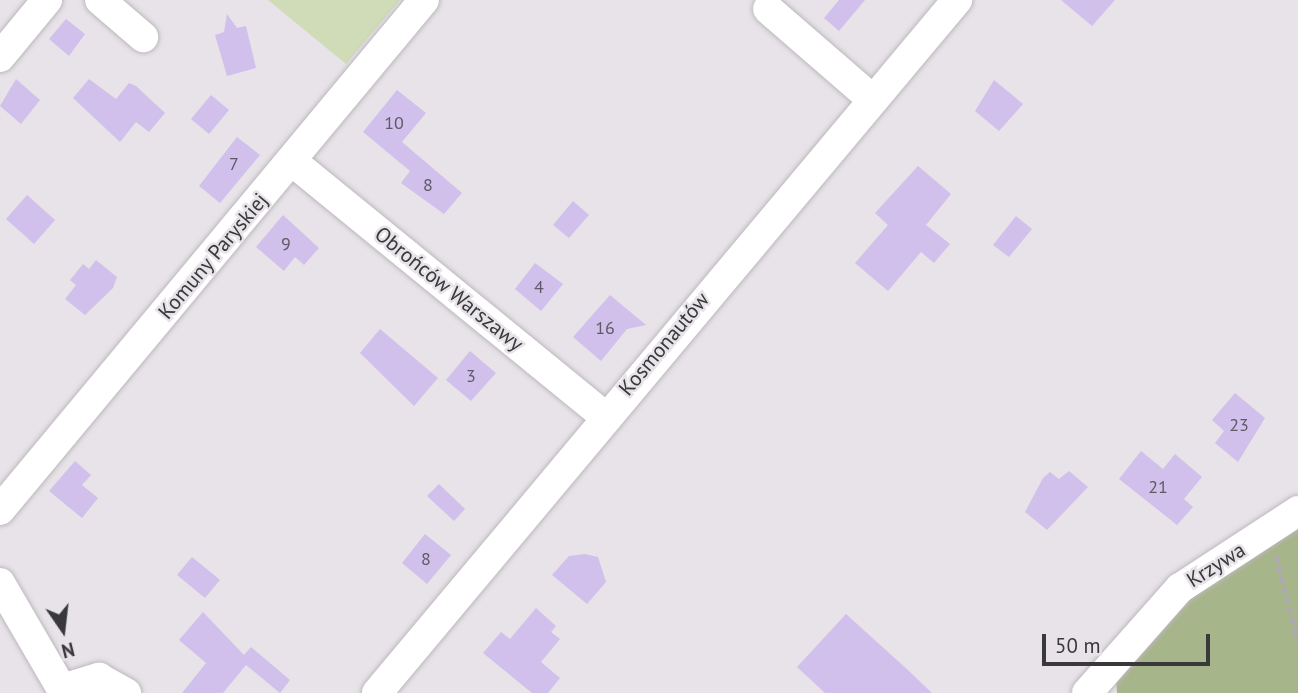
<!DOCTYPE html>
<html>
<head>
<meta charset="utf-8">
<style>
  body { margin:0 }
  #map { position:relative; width:1298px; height:693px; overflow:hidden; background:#e7e3e8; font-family:"PT Sans",sans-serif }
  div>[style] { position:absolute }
  .green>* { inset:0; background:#d0dbb8 }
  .forest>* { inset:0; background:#a7b58a }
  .building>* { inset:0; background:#d1c0eb }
  .path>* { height:4.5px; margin-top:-2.25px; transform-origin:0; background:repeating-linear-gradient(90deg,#adaaae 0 7px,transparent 0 10.5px) }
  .roads { filter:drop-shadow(0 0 2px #bcb8bd) drop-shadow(0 0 2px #bcb8bd) }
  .minor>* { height:30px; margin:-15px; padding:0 15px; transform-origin:15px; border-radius:15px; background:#fff }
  span { translate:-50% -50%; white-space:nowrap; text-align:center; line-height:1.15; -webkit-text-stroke:5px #e7e3e8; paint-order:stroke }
  .number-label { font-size:18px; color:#5f5a66 }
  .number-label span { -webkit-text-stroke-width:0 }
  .street-label { font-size:21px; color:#39383a }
  .north { position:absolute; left:28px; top:595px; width:70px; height:70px; -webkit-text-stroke:5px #e7e3e8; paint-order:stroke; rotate:166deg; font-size:19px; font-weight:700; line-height:28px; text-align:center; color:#39383a }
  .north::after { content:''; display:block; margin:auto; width:24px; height:32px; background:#39383a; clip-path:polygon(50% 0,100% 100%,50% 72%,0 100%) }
  .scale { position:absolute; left:1042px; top:634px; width:168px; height:32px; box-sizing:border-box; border:4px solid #39383a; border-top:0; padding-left:9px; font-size:21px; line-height:24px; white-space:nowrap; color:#39383a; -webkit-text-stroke:5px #e7e3e8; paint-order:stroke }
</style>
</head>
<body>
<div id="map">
  <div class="green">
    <div style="clip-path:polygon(268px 0,400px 0,346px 64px)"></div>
  </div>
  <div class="forest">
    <div style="clip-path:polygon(1298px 518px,1298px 693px,1117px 693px,1116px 676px,1189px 589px)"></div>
  </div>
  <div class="building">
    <div style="clip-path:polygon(839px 0,865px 0,839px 31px,824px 18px)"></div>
    <div style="clip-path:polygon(1061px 0,1115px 0,1092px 26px)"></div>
    <div style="clip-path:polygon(227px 14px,237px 28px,246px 26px,256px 68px,227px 76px,215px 35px,224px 32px)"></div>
    <div style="clip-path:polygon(66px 19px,85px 34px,69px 56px,49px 39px)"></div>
    <div style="clip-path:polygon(16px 79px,40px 100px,21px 124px,0 106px)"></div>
    <div style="clip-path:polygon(89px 79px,116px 99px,129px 83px,136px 86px,165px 113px,149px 132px,136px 122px,120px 142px,73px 98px)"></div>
    <div style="clip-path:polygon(994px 80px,1023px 104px,999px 131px,975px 111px)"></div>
    <div style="clip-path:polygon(397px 90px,426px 113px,402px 142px,462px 193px,444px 214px,401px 183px,410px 171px,363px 132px)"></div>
    <div style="clip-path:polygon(211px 95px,229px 110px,209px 134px,191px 119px)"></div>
    <div style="clip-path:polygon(237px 137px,260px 155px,220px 203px,199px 186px)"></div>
    <div style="clip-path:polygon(918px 166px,951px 194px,926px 225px,950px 244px,934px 263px,921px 252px,888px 291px,855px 263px,888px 225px,875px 213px)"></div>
    <div style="clip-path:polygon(27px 195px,55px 220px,34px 244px,6px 219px)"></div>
    <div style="clip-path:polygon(573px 201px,589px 215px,569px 238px,553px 225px)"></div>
    <div style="clip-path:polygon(283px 215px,319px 248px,304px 265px,295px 257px,284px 271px,256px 247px)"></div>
    <div style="clip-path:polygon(1016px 216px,1032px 229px,1009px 257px,993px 245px)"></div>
    <div style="clip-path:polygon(96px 260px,117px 277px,113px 288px,85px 315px,65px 299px,76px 285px,70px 280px,83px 264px,89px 269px)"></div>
    <div style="clip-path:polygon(535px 263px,563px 284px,541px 311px,515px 289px)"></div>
    <div style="clip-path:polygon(610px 295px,646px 325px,627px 329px,601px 361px,573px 337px)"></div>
    <div style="clip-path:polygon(380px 329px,438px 378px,414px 406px,360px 353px)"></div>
    <div style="clip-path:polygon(470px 351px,496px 373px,471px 401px,446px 380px)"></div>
    <div style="clip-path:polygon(1235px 393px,1265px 418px,1238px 462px,1215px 443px,1224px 431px,1212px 420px)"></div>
    <div style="clip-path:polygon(1141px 451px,1163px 469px,1175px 454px,1202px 477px,1184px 499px,1193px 507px,1177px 525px,1119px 479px)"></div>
    <div style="clip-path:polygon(75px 461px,91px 475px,82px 485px,98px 498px,82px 518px,49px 491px)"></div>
    <div style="clip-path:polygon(1069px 471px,1088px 487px,1047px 530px,1025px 512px,1043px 478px,1050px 472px,1059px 479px)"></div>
    <div style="clip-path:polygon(439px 484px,465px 509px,454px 521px,427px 496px)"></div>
    <div style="clip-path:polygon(425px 534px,451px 555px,427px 584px,402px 563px)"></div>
    <div style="clip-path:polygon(585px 554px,598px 557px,606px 582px,587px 604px,552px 575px,569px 556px)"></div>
    <div style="clip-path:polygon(192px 557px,220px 580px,205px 598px,177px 575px)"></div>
    <div style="clip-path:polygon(536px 608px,556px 626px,551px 632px,560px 639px,541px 662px,560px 678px,548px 693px,532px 693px,483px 653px,501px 632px,510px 639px)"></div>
    <div style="clip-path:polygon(203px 612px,244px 655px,251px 647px,290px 680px,280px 693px,246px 665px,223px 693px,182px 693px,206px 663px,179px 640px)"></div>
    <div style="clip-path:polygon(846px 614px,909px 671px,932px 693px,825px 693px,797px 667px)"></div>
  </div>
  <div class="path">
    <div style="left:1276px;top:556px;width:88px;rotate:75.5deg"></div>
  </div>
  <div class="roads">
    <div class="minor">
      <div style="left:100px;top:0;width:57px;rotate:40.7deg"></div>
      <div style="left:768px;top:9px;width:139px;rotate:40.9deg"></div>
      <div style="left:0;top:57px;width:74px;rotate:-50.5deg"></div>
      <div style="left:293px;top:162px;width:402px;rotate:39.2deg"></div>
      <div style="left:0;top:510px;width:663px;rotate:-50.26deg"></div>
      <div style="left:0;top:583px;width:127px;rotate:59.8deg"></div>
      <div style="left:62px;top:689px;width:39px;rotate:-17deg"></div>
      <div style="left:99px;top:678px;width:31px;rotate:29deg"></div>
      <div style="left:377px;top:693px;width:904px;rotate:-50.07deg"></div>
      <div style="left:1087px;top:693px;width:140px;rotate:-48.5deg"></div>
      <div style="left:1180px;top:588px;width:141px;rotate:-33.1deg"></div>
    </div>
  </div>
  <div class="number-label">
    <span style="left:394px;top:123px">10</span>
    <span style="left:234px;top:164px">7</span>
    <span style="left:428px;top:185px">8</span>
    <span style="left:286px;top:244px">9</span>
    <span style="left:539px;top:287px">4</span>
    <span style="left:605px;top:328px">16</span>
    <span style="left:471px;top:376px">3</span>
    <span style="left:1239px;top:425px">23</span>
    <span style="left:1158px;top:487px">21</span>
    <span style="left:426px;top:559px">8</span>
  </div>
  <div class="street-label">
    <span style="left:213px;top:256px;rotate:-50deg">Komuny Paryskiej</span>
    <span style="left:449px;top:289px;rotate:39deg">Obrońców Warszawy</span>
    <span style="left:664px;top:344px;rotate:-50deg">Kosmonautów</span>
    <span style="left:1216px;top:565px;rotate:-32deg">Krzywa</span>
  </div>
  <div class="north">N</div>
  <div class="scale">50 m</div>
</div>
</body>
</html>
